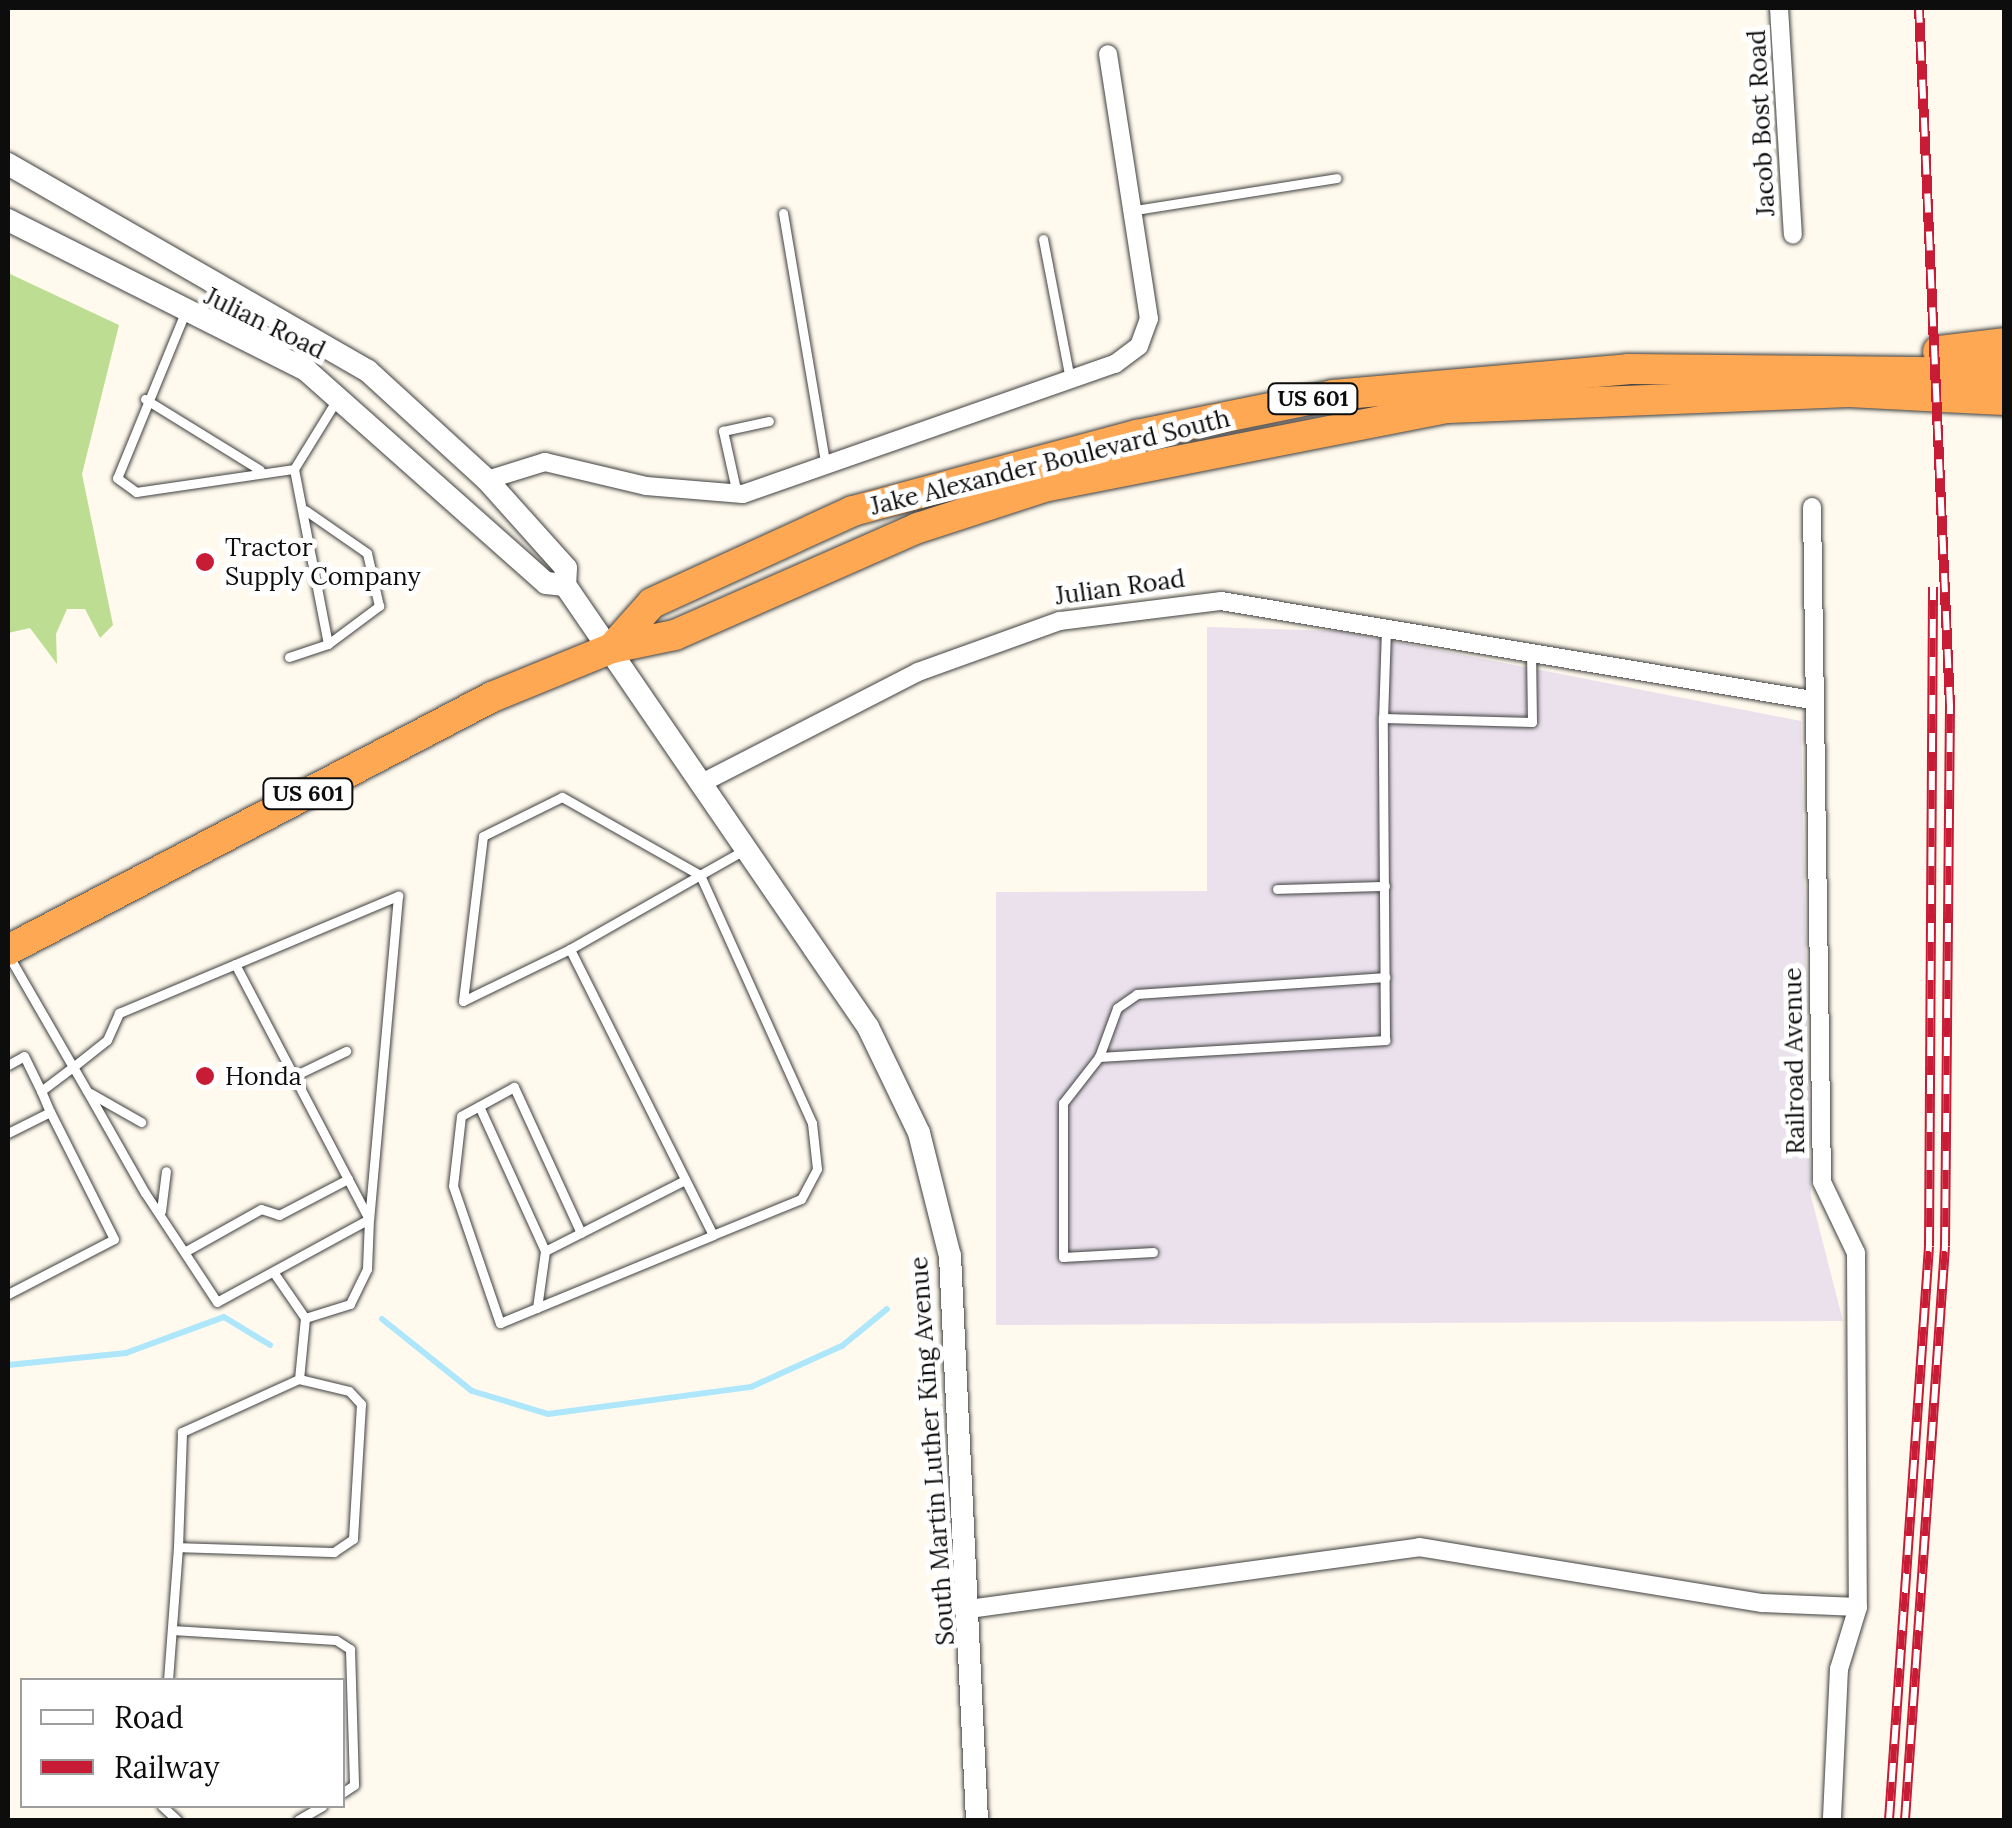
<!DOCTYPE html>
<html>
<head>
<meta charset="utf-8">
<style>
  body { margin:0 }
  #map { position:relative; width:2012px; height:1828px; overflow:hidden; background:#fffaed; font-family:Lora,serif }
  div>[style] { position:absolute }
  .industrial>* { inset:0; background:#eae1ed }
  .forest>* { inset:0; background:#bdde92 }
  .stream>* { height:6px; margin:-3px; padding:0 3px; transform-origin:3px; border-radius:3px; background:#aee7fb }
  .roads { filter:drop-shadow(0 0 2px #404040) drop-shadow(0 0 2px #404040) }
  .service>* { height:9px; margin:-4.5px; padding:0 4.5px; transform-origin:4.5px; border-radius:4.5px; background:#fff }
  .minor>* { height:18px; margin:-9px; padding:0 9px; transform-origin:9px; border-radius:9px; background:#fff }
  .tertiary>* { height:22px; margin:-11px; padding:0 11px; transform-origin:11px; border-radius:11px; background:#fff }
  .trunk>* { height:30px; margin:-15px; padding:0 15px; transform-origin:15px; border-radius:15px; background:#ffa854 }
  .rail>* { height:10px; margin-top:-5px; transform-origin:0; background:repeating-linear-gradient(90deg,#fff 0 19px,#c81b36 0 38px); box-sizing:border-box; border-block:2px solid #c81b36 }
  .dots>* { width:28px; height:28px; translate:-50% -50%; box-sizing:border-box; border:5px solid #fff; border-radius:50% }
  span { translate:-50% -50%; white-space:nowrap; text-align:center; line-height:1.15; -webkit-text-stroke:10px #fff; paint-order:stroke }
  .shield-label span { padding:2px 8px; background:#fff; border:2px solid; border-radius:8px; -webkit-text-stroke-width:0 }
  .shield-label { font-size:22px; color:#0d0d0d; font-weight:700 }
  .street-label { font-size:25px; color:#0d0d0d }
  .poi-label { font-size:25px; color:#0d0d0d }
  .left { translate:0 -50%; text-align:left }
  .frame { position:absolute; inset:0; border:10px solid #0d0d0d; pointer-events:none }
  .legend { position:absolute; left:20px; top:1678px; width:325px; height:130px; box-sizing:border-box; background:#fff; border:2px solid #9e9e9e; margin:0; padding:12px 18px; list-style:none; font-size:30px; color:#0d0d0d }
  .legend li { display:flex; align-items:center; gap:20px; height:50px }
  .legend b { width:50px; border:2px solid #9e9e9e }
</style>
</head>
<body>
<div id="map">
  <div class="industrial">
    <div style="clip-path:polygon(1207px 627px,1341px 631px,1801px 721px,1811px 1196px,1843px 1321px,996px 1325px,996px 892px,1207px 891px)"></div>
  </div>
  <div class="forest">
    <div style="clip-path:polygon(8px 273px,119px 325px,82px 474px,113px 625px,100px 638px,85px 609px,67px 609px,56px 634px,57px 664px,30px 628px,8px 633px)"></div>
  </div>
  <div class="stream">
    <div style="left:382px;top:1319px;width:115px;rotate:38.7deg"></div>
    <div style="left:472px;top:1391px;width:79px;rotate:16.8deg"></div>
    <div style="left:548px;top:1414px;width:205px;rotate:-7.6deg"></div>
    <div style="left:751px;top:1387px;width:100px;rotate:-24.3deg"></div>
    <div style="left:842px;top:1346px;width:58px;rotate:-39.4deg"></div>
    <div style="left:8px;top:1365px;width:119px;rotate:-5.8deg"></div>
    <div style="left:126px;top:1353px;width:104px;rotate:-20.2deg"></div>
    <div style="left:224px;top:1317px;width:54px;rotate:31.3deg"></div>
  </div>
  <div class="roads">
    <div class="service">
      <div style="left:1135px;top:210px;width:204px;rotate:-9deg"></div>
      <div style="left:783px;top:213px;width:253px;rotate:80.4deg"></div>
      <div style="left:1043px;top:239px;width:143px;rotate:79.1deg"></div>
      <div style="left:184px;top:315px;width:176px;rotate:112.3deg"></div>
      <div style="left:117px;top:478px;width:24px;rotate:36deg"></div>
      <div style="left:136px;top:492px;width:160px;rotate:-8.3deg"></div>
      <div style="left:145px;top:399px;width:135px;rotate:31.7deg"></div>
      <div style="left:737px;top:494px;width:65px;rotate:-102.5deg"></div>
      <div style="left:723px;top:431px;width:47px;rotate:-12.3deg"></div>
      <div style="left:1386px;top:629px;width:89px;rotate:91.9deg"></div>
      <div style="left:1383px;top:718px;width:149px;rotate:1.5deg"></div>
      <div style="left:1532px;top:722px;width:69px;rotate:-90.8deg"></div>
      <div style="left:328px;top:644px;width:178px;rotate:-101deg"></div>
      <div style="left:294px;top:469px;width:80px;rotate:-58.3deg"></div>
      <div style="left:289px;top:657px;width:41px;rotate:-18.4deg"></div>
      <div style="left:328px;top:644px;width:64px;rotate:-36.7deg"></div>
      <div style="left:379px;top:606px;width:54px;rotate:-102.8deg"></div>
      <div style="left:367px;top:553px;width:75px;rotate:-145.3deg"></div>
      <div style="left:1277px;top:889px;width:108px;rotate:-1.6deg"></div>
      <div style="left:570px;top:949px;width:119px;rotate:154.1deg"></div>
      <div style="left:463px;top:1001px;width:166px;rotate:-83.1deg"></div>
      <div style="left:483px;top:836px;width:88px;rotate:-26.3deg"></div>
      <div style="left:562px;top:797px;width:159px;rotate:29.5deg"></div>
      <div style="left:700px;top:875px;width:272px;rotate:65.7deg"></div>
      <div style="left:812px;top:1123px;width:46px;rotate:83.8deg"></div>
      <div style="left:817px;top:1169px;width:34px;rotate:118deg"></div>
      <div style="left:801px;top:1199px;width:95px;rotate:157.8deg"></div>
      <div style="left:713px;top:1235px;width:320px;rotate:-116.6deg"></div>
      <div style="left:570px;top:949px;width:150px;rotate:-29.6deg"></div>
      <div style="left:700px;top:875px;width:53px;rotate:-29.5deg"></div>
      <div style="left:235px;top:964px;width:288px;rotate:62.3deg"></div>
      <div style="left:369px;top:1219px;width:50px;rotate:92.3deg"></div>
      <div style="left:367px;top:1269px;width:39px;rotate:116deg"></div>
      <div style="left:350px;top:1304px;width:47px;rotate:162.7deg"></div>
      <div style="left:1099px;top:1057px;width:52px;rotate:-69.8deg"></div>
      <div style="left:1117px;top:1008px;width:24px;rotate:-35deg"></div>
      <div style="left:1137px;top:994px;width:249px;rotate:-3.9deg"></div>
      <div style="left:8px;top:1065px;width:18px;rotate:-29deg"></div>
      <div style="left:24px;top:1056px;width:39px;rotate:64deg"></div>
      <div style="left:41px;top:1091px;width:40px;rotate:-37deg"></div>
      <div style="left:73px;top:1067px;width:43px;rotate:-38.5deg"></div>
      <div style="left:107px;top:1040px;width:30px;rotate:-66deg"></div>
      <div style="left:119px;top:1013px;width:303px;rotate:-22.8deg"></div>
      <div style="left:398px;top:896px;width:324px;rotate:95.1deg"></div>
      <div style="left:369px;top:1219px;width:173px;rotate:151.4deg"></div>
      <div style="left:217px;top:1302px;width:131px;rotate:-123.4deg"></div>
      <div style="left:145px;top:1193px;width:117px;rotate:-119.6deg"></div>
      <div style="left:87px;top:1091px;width:28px;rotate:-120deg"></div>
      <div style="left:73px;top:1067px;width:128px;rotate:-120deg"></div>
      <div style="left:294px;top:1076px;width:58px;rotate:-25.7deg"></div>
      <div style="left:90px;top:1093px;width:59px;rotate:29.6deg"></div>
      <div style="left:479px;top:1106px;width:159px;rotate:65.5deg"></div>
      <div style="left:8px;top:1133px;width:47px;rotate:-26.6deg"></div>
      <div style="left:50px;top:1112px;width:23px;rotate:-113deg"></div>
      <div style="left:161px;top:1211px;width:40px;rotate:-82.9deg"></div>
      <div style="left:581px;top:1233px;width:161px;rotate:-114.7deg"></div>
      <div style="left:514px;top:1087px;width:60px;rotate:151.3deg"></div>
      <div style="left:461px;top:1116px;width:70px;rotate:96.5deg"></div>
      <div style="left:453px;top:1186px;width:145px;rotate:71.1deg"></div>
      <div style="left:500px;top:1323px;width:230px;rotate:-22.4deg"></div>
      <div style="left:186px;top:1251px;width:86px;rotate:-29.2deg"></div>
      <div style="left:261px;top:1209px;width:19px;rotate:18deg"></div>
      <div style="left:279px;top:1215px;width:78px;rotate:-27.6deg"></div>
      <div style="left:1153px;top:1252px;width:90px;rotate:176.8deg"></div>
      <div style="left:1063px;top:1257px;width:154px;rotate:-90deg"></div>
      <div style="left:1063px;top:1103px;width:58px;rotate:-52deg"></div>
      <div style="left:1099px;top:1057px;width:287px;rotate:-3.4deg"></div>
      <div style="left:1385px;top:1040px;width:322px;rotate:-90.4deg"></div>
      <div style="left:274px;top:1273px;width:55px;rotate:55.4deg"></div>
      <div style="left:305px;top:1318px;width:61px;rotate:95.6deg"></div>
      <div style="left:299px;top:1379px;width:51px;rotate:13.5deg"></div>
      <div style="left:349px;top:1391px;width:18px;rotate:47deg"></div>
      <div style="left:361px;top:1404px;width:135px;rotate:93.4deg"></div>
      <div style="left:353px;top:1539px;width:23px;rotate:146deg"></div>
      <div style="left:334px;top:1552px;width:156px;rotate:-178.2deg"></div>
      <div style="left:178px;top:1547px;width:115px;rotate:-88deg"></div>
      <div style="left:182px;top:1432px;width:128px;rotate:-24.4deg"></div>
      <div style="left:8px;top:1294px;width:119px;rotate:-27.4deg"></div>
      <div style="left:114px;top:1239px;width:142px;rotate:-116.7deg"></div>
      <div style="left:537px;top:1308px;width:58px;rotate:-82deg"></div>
      <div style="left:545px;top:1251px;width:157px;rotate:-26.9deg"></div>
      <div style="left:172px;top:1630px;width:164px;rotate:3.5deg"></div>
      <div style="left:336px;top:1640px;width:17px;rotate:33deg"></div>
      <div style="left:350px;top:1649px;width:136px;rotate:88.3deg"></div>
      <div style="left:354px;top:1785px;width:14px;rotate:146deg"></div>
      <div style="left:168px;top:1680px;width:133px;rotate:-85.7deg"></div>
      <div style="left:162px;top:1806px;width:21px;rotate:43deg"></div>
      <div style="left:298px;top:1820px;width:28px;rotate:-30deg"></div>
    </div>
    <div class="minor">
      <div style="left:1779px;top:8px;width:227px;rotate:86.5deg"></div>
      <div style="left:487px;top:480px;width:61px;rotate:-17.2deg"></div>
      <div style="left:545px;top:462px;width:104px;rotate:13.4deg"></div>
      <div style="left:646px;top:486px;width:97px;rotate:4.7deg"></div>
      <div style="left:743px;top:494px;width:394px;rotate:-19.3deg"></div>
      <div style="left:1115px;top:364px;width:30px;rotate:-37deg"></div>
      <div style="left:1139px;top:346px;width:29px;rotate:-70deg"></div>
      <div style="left:1149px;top:319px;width:268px;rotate:-98.8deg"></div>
      <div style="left:1812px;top:507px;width:675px;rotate:89.15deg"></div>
      <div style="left:1822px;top:1182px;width:79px;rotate:64.4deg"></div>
      <div style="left:1856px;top:1253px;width:354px;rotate:89.7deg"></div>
      <div style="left:1858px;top:1607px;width:65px;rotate:107deg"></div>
      <div style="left:1839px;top:1669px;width:151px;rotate:92.7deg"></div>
      <div style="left:704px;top:782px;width:241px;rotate:-27.2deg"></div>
      <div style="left:918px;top:672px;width:151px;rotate:-19.8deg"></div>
      <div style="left:1060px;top:621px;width:162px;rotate:-7.1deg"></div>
      <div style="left:1221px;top:601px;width:599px;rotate:9.51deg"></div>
      <div style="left:969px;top:1609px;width:454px;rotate:-7.8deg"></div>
      <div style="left:1419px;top:1547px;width:348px;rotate:9.3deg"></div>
      <div style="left:1762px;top:1603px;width:96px;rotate:2.4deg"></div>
    </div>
    <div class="tertiary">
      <div style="left:8px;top:164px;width:415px;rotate:29.9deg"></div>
      <div style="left:368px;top:371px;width:161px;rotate:42.5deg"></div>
      <div style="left:487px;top:480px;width:118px;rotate:48.1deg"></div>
      <div style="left:566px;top:568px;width:17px;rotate:93deg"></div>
      <div style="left:565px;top:585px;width:536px;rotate:55.57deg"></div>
      <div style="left:868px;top:1027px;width:118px;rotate:64.3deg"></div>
      <div style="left:919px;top:1133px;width:127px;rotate:75.9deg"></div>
      <div style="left:950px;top:1256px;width:565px;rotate:87.26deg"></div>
      <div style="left:8px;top:220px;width:334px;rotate:26.7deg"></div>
      <div style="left:306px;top:370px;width:321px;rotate:41.6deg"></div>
      <div style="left:546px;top:583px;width:19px;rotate:6deg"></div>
    </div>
    <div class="trunk">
      <div style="left:1938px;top:351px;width:66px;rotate:-6.9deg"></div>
      <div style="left:612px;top:648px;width:60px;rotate:-48.4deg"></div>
      <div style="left:652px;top:603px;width:221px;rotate:-24.6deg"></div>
      <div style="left:853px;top:511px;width:294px;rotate:-15deg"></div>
      <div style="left:1137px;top:435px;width:200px;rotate:-11.5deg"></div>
      <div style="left:1333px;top:395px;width:296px;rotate:-5deg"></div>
      <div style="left:1628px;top:369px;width:376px;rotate:0.6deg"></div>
      <div style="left:8px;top:950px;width:546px;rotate:-27.6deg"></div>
      <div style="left:492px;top:697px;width:130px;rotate:-22.2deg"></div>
      <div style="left:612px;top:648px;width:64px;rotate:-11.7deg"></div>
      <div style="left:675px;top:635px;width:266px;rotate:-23.8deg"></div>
      <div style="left:918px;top:528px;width:133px;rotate:-18deg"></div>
      <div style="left:1044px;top:487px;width:412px;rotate:-11.1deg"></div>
      <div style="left:1448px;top:408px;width:401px;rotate:-2.3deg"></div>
      <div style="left:1849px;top:392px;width:155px;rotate:3deg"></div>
    </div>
  </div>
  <div class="rail">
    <div style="left:1889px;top:1820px;width:575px;rotate:-86.01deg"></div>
    <div style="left:1929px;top:1246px;width:659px;rotate:-89.65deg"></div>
    <div style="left:1905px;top:1820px;width:575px;rotate:-86.01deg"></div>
    <div style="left:1945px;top:1246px;width:540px;rotate:-89.47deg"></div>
    <div style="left:1950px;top:706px;width:699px;rotate:-92.54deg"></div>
  </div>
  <div class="dots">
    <div style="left:205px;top:562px;background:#c81b36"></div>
    <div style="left:205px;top:1076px;background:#c81b36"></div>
  </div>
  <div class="shield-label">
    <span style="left:1313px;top:399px">US 601</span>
    <span style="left:308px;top:794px">US 601</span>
  </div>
  <div class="street-label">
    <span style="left:1761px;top:123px;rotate:-93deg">Jacob Bost Road</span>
    <span style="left:265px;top:323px;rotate:26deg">Julian Road</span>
    <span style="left:1050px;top:462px;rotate:-14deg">Jake Alexander Boulevard South</span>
    <span style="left:1120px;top:587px;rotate:-8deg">Julian Road</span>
    <span style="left:1794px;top:1061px;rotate:-91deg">Railroad Avenue</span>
    <span style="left:932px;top:1451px;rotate:-94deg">South Martin Luther King Avenue</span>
  </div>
  <div class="poi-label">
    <span class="left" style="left:225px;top:562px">Tractor<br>Supply Company</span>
    <span class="left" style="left:225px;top:1076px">Honda</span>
  </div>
  <div class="frame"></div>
  <ul class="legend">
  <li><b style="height:12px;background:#fff"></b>Road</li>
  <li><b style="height:12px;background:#c81b36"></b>Railway</li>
  </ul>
</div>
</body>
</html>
